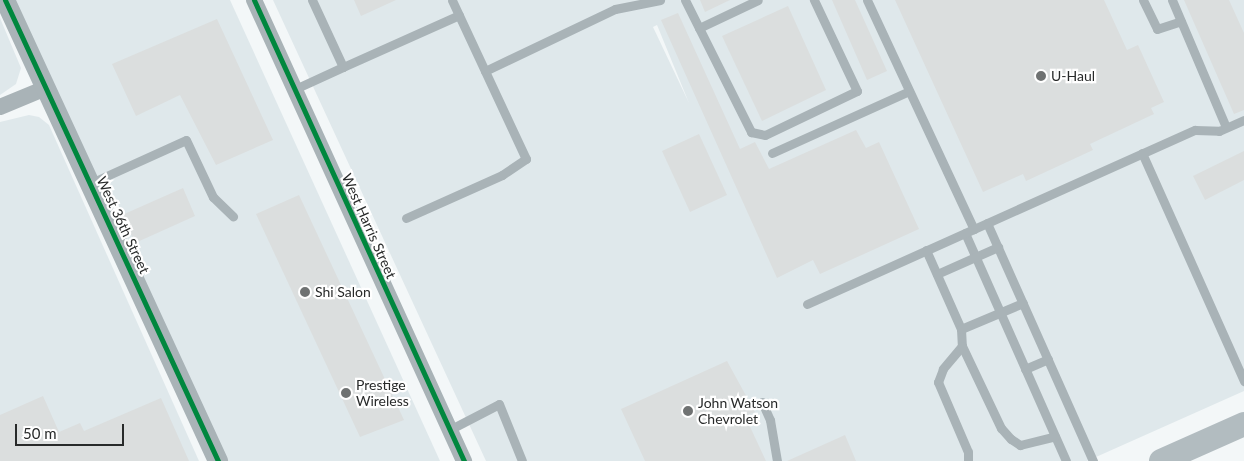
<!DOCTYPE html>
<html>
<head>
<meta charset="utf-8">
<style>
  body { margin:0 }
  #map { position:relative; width:1244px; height:461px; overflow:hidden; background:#f3f7f8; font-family:Lato,sans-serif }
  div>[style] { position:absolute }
  .built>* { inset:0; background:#dfe8eb }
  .building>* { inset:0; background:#dbdede }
  .service>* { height:9px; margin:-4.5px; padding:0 4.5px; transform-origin:4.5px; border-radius:4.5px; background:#a9b3b7 }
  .minor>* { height:16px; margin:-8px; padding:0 8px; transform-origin:8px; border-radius:8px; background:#a9b3b7 }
  .tertiary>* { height:20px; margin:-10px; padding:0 10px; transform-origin:10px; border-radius:10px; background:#a9b3b7 }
  .secondary>* { height:24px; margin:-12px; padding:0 12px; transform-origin:12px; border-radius:12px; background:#b2bcc0 }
  .cycleway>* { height:5px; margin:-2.5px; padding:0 2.5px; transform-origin:2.5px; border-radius:2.5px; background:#00873e }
  .dots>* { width:14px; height:14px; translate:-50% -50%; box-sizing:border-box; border:2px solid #fff; border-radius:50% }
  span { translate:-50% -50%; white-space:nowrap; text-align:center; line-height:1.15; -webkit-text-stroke:4.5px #fff; paint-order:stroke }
  .poi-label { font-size:14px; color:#282a2a }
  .left { translate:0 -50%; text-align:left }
  .street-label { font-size:14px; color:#282a2a }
  .scale { position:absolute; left:15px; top:424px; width:109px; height:22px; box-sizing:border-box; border:2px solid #282a2a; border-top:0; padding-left:6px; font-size:15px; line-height:18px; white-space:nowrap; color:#282a2a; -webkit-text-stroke:4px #fff; paint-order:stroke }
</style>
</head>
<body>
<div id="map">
  <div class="built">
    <div style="clip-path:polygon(13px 0,230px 0,440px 461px,225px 461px)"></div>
    <div style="clip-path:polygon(evenodd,273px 0,1244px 0,1244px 391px,1087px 461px,486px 461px,273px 0,657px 25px,689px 103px,653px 27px,657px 25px)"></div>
    <div style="clip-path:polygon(0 18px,21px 68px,16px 84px,0 95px)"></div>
    <div style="clip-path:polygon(29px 115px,39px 117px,49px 125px,199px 461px,0 461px,0 122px)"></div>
  </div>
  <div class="building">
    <div style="clip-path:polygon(354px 0,396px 0,361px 16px)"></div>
    <div style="clip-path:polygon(700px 0,730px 0,705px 12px)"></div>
    <div style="clip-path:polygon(832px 0,855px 0,887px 71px,867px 80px)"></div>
    <div style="clip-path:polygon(895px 0,1104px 0,1127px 50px,1138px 45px,1164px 102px,1151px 108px,1154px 114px,1090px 144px,1093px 150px,1026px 181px,1023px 174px,983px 192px)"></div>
    <div style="clip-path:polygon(1184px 0,1229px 0,1244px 33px,1244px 110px,1234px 114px)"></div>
    <div style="clip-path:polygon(788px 6px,826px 90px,762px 121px,722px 36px)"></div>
    <div style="clip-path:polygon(678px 13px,740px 149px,755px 142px,769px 169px,856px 130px,866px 148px,879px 142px,919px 229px,820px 274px,813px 260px,777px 278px,661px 20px)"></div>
    <div style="clip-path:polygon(217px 19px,273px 140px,216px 165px,180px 95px,136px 116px,112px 64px)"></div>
    <div style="clip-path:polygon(699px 134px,727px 195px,690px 212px,662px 151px)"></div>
    <div style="clip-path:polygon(1244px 151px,1244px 180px,1205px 200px,1193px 176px)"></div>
    <div style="clip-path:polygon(183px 188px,195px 216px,135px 243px,122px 215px)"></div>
    <div style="clip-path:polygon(299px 195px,404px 420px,360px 437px,256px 214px)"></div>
    <div style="clip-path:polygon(727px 361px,755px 412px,745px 416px,766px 461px,645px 461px,621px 409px)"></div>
    <div style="clip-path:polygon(43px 396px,59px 432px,80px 423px,84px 431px,161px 398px,189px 461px,0 461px,0 415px)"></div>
    <div style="clip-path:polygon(845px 435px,856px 461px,787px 461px)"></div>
  </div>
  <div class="service">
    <div style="left:685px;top:0;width:148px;rotate:63.4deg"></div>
    <div style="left:751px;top:132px;width:14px;rotate:12deg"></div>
    <div style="left:765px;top:135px;width:102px;rotate:-25.6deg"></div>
    <div style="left:857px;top:91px;width:101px;rotate:-115.3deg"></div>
    <div style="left:867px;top:0;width:253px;rotate:65deg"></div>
    <div style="left:1143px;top:0;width:32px;rotate:64deg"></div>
    <div style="left:1157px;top:29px;width:25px;rotate:-18deg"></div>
    <div style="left:1172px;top:0;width:138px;rotate:67deg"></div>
    <div style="left:699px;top:28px;width:65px;rotate:-25.4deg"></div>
    <div style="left:343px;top:67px;width:127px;rotate:-24.1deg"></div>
    <div style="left:485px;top:71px;width:144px;rotate:-25.5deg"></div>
    <div style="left:615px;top:9px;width:46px;rotate:-11.3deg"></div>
    <div style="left:295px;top:89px;width:53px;rotate:-24.6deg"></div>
    <div style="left:343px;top:67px;width:74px;rotate:-114.8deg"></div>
    <div style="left:772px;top:153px;width:150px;rotate:-24.3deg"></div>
    <div style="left:1142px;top:153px;width:250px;rotate:65.9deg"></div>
    <div style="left:91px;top:183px;width:104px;rotate:-24.4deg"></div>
    <div style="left:186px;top:140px;width:63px;rotate:64.7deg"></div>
    <div style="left:213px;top:197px;width:28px;rotate:44deg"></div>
    <div style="left:406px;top:218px;width:105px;rotate:-24.1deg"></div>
    <div style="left:502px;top:175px;width:29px;rotate:-34deg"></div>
    <div style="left:526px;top:159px;width:175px;rotate:-115deg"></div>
    <div style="left:987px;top:223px;width:261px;rotate:66deg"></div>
    <div style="left:965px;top:233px;width:249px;rotate:66.1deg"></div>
    <div style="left:926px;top:250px;width:86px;rotate:66.1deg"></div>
    <div style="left:961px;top:329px;width:17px;rotate:87deg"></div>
    <div style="left:962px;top:346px;width:30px;rotate:130deg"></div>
    <div style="left:943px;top:369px;width:14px;rotate:111deg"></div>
    <div style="left:938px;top:382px;width:76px;rotate:66.8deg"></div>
    <div style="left:968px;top:452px;width:9px;rotate:90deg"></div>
    <div style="left:937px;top:274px;width:67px;rotate:-23.9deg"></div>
    <div style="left:807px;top:304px;width:425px;rotate:-24.2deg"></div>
    <div style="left:1195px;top:130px;width:24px;rotate:2deg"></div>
    <div style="left:1219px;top:131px;width:27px;rotate:-24deg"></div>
    <div style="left:961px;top:329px;width:67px;rotate:-22.8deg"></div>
    <div style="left:962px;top:346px;width:91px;rotate:64.6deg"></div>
    <div style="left:1001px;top:428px;width:15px;rotate:48deg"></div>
    <div style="left:1011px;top:439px;width:11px;rotate:34deg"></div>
    <div style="left:1020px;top:445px;width:36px;rotate:-14deg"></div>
    <div style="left:1025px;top:369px;width:25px;rotate:-23deg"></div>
    <div style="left:762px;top:402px;width:20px;rotate:66deg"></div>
    <div style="left:770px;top:420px;width:42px;rotate:80.3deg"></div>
    <div style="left:449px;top:430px;width:56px;rotate:-27.5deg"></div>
    <div style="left:499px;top:404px;width:61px;rotate:68deg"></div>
  </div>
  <div class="minor">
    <div style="left:254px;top:0;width:507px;rotate:65.51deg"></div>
    <div style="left:0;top:107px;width:50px;rotate:-22.4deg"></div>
  </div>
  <div class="tertiary">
    <div style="left:5px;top:0;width:508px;rotate:65.2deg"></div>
  </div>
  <div class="secondary">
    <div style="left:1161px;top:461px;width:91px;rotate:-24deg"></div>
  </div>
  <div class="cycleway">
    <div style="left:5px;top:0;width:508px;rotate:65.2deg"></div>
    <div style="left:254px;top:0;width:507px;rotate:65.51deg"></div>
  </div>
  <div class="dots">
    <div style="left:1041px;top:76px;background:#6f7272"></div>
    <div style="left:305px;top:292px;background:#6f7272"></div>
    <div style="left:346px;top:393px;background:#6f7272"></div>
    <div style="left:688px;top:411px;background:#6f7272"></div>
  </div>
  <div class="poi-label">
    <span class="left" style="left:1051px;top:76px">U-Haul</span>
    <span class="left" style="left:315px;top:292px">Shi Salon</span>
    <span class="left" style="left:356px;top:393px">Prestige<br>Wireless</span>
    <span class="left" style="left:698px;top:411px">John Watson<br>Chevrolet</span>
  </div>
  <div class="street-label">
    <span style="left:123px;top:225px;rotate:65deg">West 36th Street</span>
    <span style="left:369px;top:226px;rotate:66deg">West Harris Street</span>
  </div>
  <div class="scale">50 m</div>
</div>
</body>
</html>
